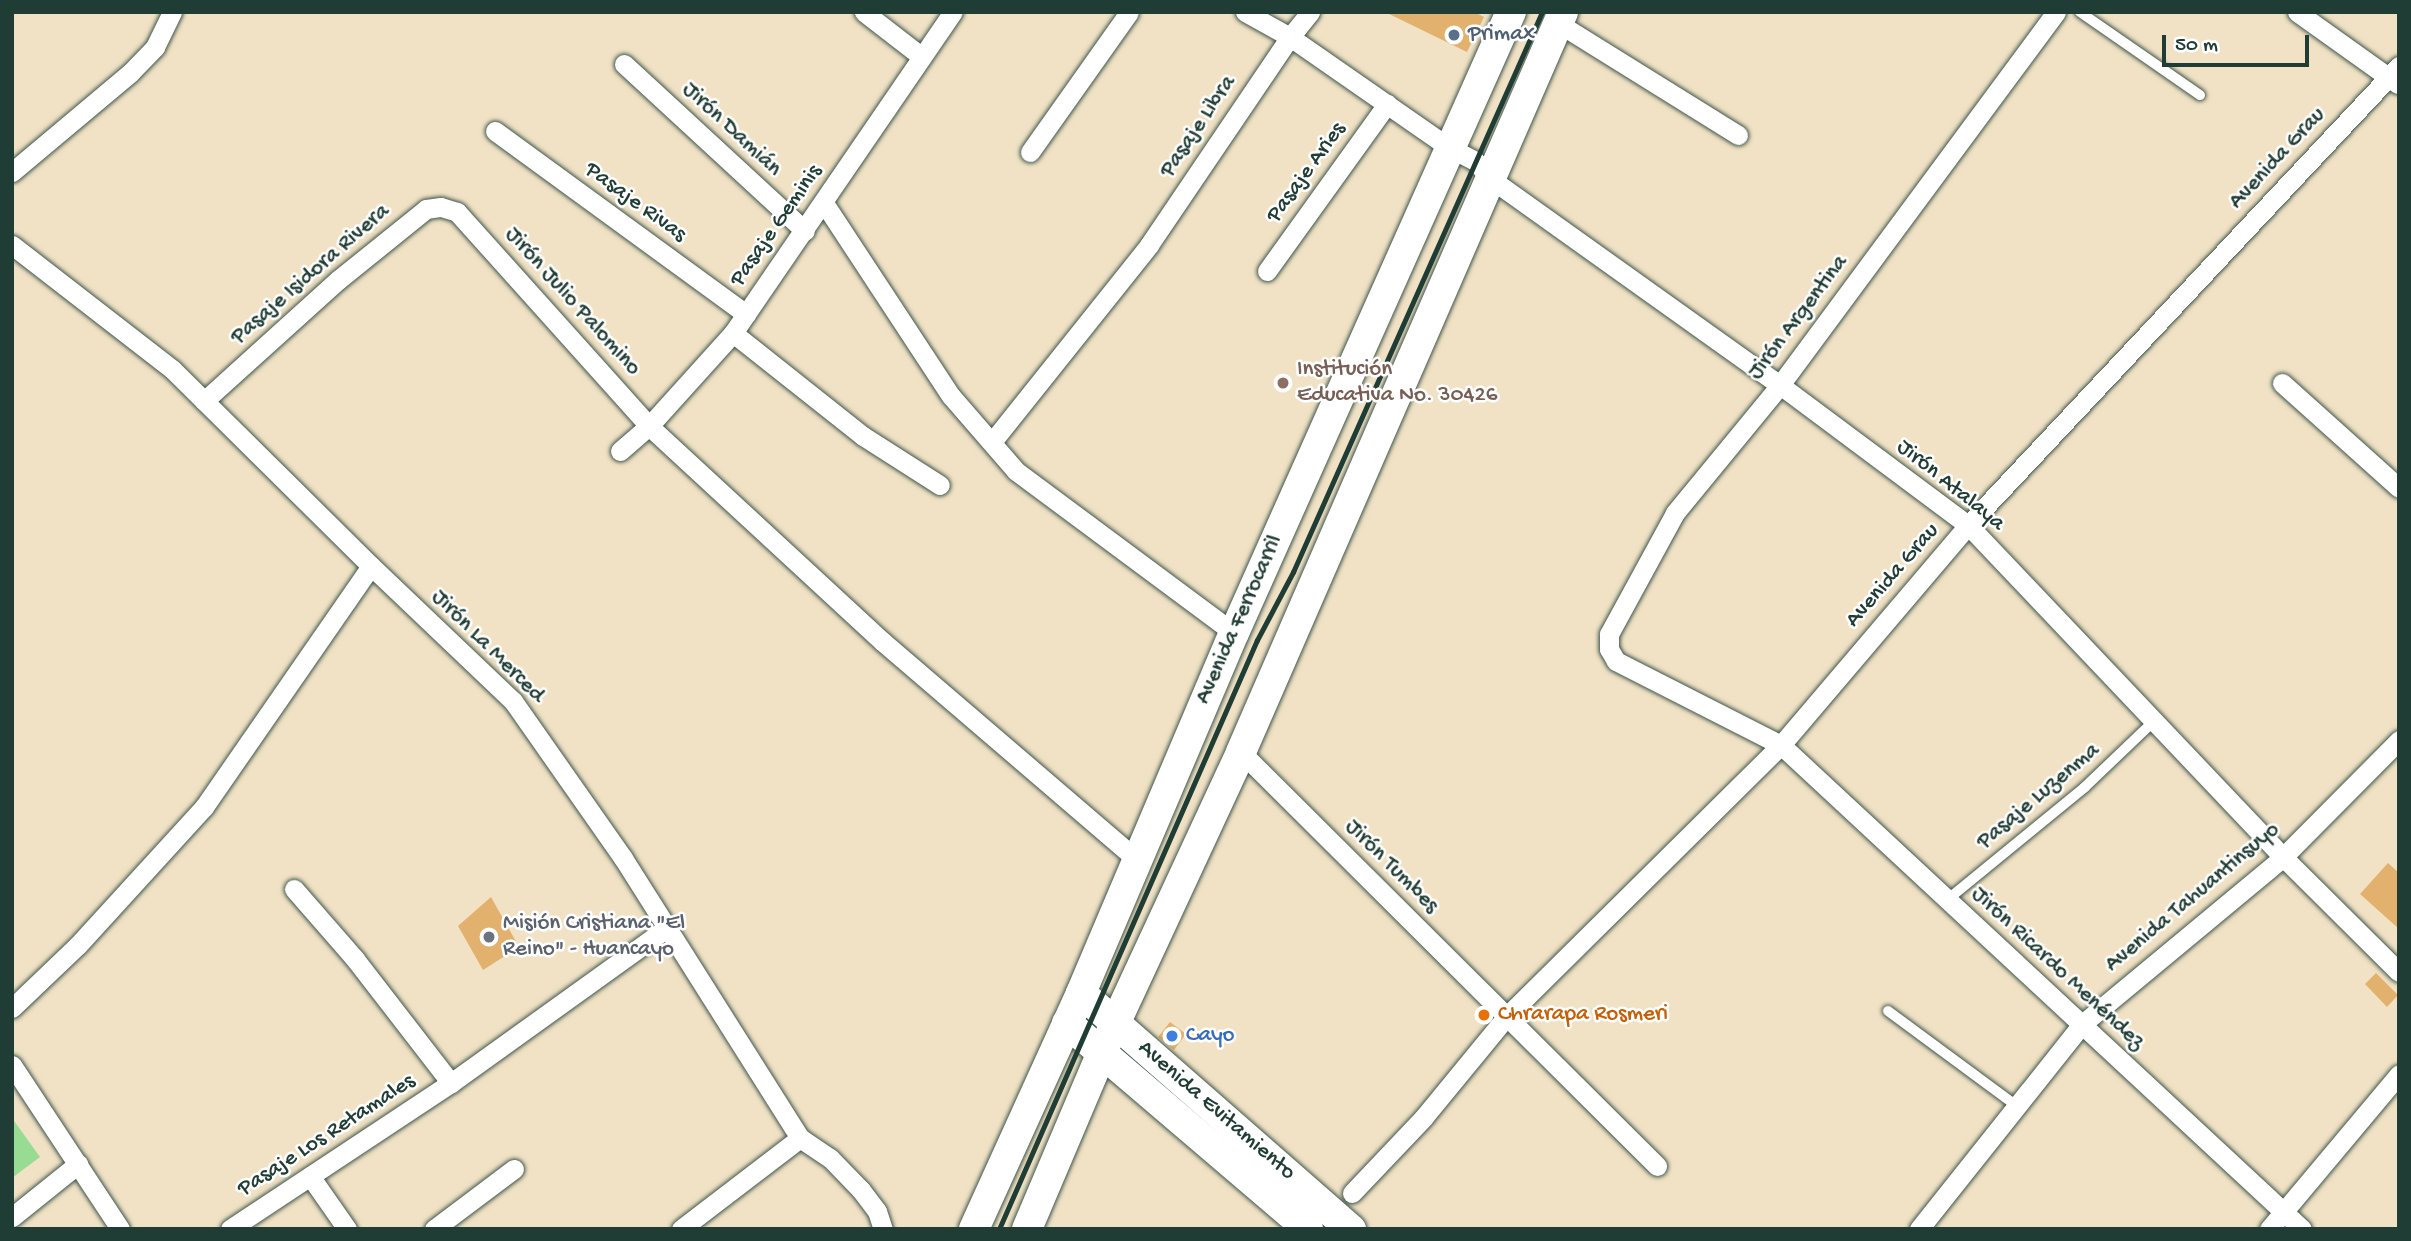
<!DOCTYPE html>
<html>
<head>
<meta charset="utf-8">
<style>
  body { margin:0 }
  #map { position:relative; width:2411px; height:1241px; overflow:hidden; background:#f1e2c5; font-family:"Gochi Hand",sans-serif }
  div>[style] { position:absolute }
  .green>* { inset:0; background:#98db93 }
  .building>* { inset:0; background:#e3b16e }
  .roads { filter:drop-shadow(0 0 2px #3e564a) drop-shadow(0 0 2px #3e564a) }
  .service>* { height:10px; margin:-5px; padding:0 5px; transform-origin:5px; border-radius:5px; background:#fff }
  .minor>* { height:19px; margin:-9.5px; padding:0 9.5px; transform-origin:9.5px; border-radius:9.5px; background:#fff }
  .primary>* { height:30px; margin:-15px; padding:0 15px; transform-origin:15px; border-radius:15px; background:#fff }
  .rail>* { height:5px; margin:-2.5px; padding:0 2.5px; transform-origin:2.5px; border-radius:2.5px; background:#1f3d34 }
  .dots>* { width:19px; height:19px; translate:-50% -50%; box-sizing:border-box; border:4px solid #fff; border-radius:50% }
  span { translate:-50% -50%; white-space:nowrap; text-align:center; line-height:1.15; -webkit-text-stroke:5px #fff; paint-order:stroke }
  .service-label { font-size:23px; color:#4e5e75 }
  .left { translate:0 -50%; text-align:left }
  .street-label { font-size:23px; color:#1f3d34 }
  .education-label { font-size:23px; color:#785e54 }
  .worship-label { font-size:23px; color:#5b616d }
  .food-label { font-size:23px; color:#c56008 }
  .shop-label { font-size:23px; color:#366cbe }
  .frame { position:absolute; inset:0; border:14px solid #1f3d34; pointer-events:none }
  .scale { position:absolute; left:2162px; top:35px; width:147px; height:32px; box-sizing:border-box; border:4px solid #1f3d34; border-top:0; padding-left:9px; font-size:21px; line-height:24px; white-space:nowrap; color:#1f3d34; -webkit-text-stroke:5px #fff; paint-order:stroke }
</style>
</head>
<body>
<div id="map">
  <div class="green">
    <div style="clip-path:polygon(12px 1118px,40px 1157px,12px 1178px)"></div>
  </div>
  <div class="building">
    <div style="clip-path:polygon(1385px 12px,1474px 12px,1484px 17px,1467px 52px)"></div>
    <div style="clip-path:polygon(2388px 863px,2399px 873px,2399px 929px,2360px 894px)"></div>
    <div style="clip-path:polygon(491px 897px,519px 947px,483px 970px,458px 926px)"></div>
    <div style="clip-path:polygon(2376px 973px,2398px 995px,2387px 1007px,2365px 984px)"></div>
    <div style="clip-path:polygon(1170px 1022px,1186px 1034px,1174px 1050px,1158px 1037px)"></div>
  </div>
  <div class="roads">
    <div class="service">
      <div style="left:2080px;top:12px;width:146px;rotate:34.7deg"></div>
      <div style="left:1947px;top:900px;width:178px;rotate:-39.3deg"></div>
      <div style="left:2085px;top:787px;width:95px;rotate:-43.7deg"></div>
      <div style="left:1888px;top:1011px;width:160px;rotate:36.4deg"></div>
    </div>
    <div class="minor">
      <div style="left:864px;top:12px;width:73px;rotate:37.8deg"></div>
      <div style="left:1245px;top:12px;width:51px;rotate:29.1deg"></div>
      <div style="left:1290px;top:37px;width:195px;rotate:34.8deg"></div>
      <div style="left:1450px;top:148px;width:28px;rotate:27deg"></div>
      <div style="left:1475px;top:161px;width:24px;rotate:48deg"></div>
      <div style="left:1491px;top:179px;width:355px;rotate:35.5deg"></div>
      <div style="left:1780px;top:385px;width:234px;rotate:36.7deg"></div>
      <div style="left:1968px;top:525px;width:458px;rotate:46.5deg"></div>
      <div style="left:2283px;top:857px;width:163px;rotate:44.8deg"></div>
      <div style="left:2056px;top:12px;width:464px;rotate:126.5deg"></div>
      <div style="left:1780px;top:385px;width:166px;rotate:129.4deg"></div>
      <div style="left:1675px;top:513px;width:138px;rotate:118.6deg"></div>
      <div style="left:1609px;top:634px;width:15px;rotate:90deg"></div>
      <div style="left:1609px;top:649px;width:14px;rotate:60deg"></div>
      <div style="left:1616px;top:661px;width:185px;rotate:27deg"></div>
      <div style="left:1781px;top:745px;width:711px;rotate:42.89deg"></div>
      <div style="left:2297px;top:12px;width:124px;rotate:35.5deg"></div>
      <div style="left:1558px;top:23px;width:212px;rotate:31.9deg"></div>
      <div style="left:624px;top:64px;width:246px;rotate:42.7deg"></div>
      <div style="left:495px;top:131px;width:311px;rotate:36.1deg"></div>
      <div style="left:1030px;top:152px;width:171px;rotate:-54.7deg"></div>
      <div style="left:12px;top:172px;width:155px;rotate:-40deg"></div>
      <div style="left:131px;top:72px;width:35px;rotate:-46deg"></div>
      <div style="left:155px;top:47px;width:39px;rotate:-64deg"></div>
      <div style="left:824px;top:203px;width:231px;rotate:56.7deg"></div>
      <div style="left:951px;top:396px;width:99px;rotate:49.1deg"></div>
      <div style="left:1016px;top:471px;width:272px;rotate:36.6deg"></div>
      <div style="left:12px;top:245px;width:202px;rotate:37.8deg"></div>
      <div style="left:172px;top:369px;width:280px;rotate:44.7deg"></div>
      <div style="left:371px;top:566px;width:196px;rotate:43.6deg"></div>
      <div style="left:513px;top:701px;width:192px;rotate:55deg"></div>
      <div style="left:623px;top:858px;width:331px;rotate:57.7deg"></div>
      <div style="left:800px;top:1138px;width:36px;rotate:34deg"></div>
      <div style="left:830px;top:1158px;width:45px;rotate:45.9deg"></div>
      <div style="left:861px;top:1190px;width:26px;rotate:53deg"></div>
      <div style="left:877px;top:1211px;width:19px;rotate:72deg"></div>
      <div style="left:1267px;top:271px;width:206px;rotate:-54.3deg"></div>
      <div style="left:733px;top:333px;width:166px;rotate:38.4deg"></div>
      <div style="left:863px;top:436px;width:91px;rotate:32.5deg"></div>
      <div style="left:2282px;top:383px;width:157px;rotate:41.9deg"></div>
      <div style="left:204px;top:401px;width:181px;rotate:-42.1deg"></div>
      <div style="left:338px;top:280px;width:113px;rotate:-38.9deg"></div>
      <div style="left:426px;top:209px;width:15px;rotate:-8deg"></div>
      <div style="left:441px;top:207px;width:17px;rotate:17deg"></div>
      <div style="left:457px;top:212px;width:288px;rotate:48.1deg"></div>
      <div style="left:649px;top:426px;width:318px;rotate:42.7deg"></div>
      <div style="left:883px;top:642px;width:335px;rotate:40.6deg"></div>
      <div style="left:992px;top:442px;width:252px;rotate:-51.4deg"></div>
      <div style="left:1149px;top:245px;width:251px;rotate:-55.9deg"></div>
      <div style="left:1290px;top:37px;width:32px;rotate:-51deg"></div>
      <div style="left:620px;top:451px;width:38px;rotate:-41deg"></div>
      <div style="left:649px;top:426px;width:125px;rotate:-47.9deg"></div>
      <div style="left:733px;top:333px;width:389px;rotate:-55.6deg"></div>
      <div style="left:1241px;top:752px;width:587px;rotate:44.86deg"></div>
      <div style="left:294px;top:889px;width:93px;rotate:48.9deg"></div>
      <div style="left:355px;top:959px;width:157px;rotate:52.3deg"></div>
      <div style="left:12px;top:1008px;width:91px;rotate:-43.7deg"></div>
      <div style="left:78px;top:945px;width:187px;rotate:-47.6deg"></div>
      <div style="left:204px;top:807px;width:293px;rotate:-55.3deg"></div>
      <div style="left:12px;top:1065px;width:196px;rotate:56.6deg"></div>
      <div style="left:310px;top:1176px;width:65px;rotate:55.1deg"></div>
      <div style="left:1352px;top:1193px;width:105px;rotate:-46.5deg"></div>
      <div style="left:1424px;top:1117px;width:129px;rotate:-50.6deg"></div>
      <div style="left:1506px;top:1017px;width:387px;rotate:-44.7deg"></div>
      <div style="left:1781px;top:745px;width:289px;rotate:-49.6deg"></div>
      <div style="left:1968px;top:525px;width:630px;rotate:-46.8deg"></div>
      <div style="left:12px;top:1217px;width:85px;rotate:-38.8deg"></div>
      <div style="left:230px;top:1229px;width:265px;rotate:-33.5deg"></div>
      <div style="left:451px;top:1083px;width:266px;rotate:-35.7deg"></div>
      <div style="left:434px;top:1229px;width:100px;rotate:-36.9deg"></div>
      <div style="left:681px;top:1229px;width:150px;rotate:-37.4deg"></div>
      <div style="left:1919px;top:1229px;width:260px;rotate:-51.5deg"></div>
      <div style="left:2081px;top:1025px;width:263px;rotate:-39.7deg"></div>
      <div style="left:2283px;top:857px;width:165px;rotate:-45.2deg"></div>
      <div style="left:2269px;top:1229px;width:202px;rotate:-50deg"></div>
    </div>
    <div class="primary">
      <div style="left:1081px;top:993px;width:359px;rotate:41.2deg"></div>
      <div style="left:1067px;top:1023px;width:317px;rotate:40.5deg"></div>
      <div style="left:974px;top:1229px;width:259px;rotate:-65.6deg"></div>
      <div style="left:1081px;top:993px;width:391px;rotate:-67deg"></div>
      <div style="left:1234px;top:633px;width:680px;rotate:-65.96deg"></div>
      <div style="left:1027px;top:1229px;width:192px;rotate:-67deg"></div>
      <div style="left:1102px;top:1052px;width:331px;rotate:-65.1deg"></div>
      <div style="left:1241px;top:752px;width:807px;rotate:-66.48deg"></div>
    </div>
  </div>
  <div class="rail">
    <div style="left:999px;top:1229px;width:643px;rotate:-66.35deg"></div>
    <div style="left:1257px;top:640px;width:77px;rotate:-62.1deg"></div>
    <div style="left:1293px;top:572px;width:613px;rotate:-66.03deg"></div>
  </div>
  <div class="dots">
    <div style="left:1454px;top:35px;background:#5c6f8a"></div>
    <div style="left:1283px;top:383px;background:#8d6e63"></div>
    <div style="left:489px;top:937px;background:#6b7280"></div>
    <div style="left:1484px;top:1015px;background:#e8710a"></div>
    <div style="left:1172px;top:1036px;background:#3f7fe0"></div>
  </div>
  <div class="service-label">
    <span class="left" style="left:1468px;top:35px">Primax</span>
  </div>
  <div class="street-label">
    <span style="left:1199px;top:127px;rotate:-56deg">Pasaje Libra</span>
    <span style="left:731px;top:130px;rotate:43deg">Jirón Damián</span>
    <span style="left:2278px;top:159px;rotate:-47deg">Avenida Grau</span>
    <span style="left:1307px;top:173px;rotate:-54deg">Pasaje Aries</span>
    <span style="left:635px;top:203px;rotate:36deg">Pasaje Rivas</span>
    <span style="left:777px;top:226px;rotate:-55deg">Pasaje Geminis</span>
    <span style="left:311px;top:275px;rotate:-41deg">Pasaje Isidora Rivera</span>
    <span style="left:572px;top:302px;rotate:48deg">Jirón Julio Palomino</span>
    <span style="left:1799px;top:318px;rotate:-53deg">Jirón Argentina</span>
    <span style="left:1950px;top:486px;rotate:39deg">Jirón Atalaya</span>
    <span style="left:1893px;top:576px;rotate:-49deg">Avenida Grau</span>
    <span style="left:1240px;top:620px;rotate:-66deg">Avenida Ferrocarril</span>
    <span style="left:487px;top:647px;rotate:45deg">Jirón La Merced</span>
    <span style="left:2039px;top:797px;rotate:-40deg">Pasaje Luzenma</span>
    <span style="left:1391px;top:867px;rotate:45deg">Jirón Tumbes</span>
    <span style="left:2193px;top:898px;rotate:-40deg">Avenida Tahuantinsuyo</span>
    <span style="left:2057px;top:969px;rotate:43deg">Jirón Ricardo Menéndez</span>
    <span style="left:1216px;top:1111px;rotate:41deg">Avenida Evitamiento</span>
    <span style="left:327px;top:1136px;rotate:-33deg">Pasaje Los Retamales</span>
  </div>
  <div class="education-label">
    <span class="left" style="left:1297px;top:383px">Institución<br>Educativa No. 30426</span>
  </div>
  <div class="worship-label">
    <span class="left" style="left:503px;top:937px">Misión Cristiana "El<br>Reino" - Huancayo</span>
  </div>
  <div class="food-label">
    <span class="left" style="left:1498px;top:1015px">Chrarapa Rosmeri</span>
  </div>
  <div class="shop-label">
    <span class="left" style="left:1186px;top:1036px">Cayo</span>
  </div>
  <div class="frame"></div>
  <div class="scale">50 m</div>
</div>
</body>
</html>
